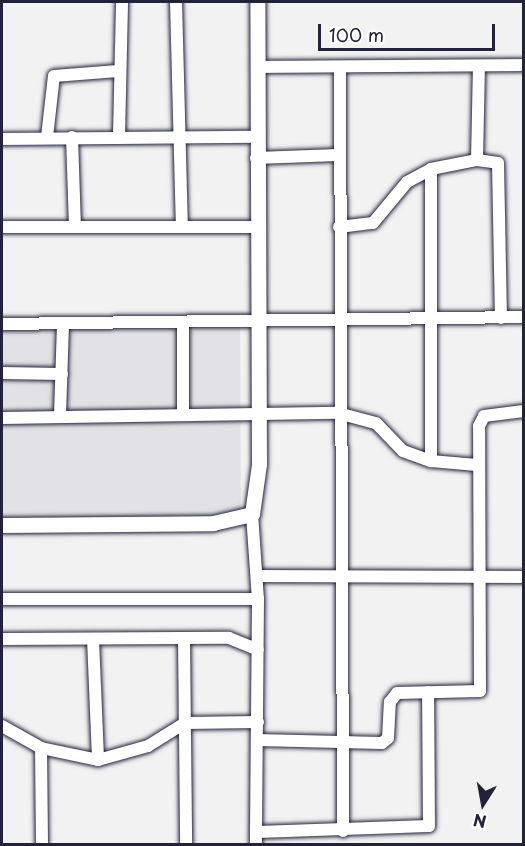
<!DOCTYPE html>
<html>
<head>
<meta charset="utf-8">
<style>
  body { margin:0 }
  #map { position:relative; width:525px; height:846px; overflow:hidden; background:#f2f2f3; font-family:"Playpen Sans",sans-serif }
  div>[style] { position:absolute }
  .built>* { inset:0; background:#e2e2e6 }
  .roads { filter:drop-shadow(0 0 2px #22223b) drop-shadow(0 0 2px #22223b) }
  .minor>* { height:12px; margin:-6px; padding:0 6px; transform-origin:6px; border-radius:6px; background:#fff }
  .major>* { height:15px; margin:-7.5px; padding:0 7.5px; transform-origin:7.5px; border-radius:7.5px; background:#fff }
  span { translate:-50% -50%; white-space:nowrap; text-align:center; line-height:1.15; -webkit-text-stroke:4.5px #fff; paint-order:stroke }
  .frame { position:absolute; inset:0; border:3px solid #22223b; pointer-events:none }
  .north { position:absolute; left:453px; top:774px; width:60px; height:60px; -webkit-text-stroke:4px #fff; paint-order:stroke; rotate:191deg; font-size:16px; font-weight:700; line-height:24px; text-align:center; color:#22223b }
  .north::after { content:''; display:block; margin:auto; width:21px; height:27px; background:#22223b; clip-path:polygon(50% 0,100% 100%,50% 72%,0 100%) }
  .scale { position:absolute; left:318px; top:24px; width:177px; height:27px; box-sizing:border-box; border:3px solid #22223b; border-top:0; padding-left:8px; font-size:18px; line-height:21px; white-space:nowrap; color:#22223b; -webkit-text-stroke:4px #fff; paint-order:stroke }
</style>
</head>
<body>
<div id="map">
  <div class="built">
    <div style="clip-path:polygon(240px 326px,241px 517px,2px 518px,2px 327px)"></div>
  </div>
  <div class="roads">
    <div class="minor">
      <div style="left:176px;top:2px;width:224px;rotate:88.5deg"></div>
      <div style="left:257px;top:67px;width:267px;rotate:-0.4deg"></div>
      <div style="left:340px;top:68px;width:763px;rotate:89.77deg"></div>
      <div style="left:119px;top:136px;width:134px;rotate:-88.7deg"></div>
      <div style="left:47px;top:137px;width:61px;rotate:-83.5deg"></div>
      <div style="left:54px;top:76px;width:64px;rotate:-4.5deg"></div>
      <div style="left:72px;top:137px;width:89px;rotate:88.1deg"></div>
      <div style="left:2px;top:139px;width:254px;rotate:-0.5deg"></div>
      <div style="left:256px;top:158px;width:82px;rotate:-2.1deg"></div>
      <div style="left:477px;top:160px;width:94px;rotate:-88.8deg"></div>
      <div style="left:2px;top:227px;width:254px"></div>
      <div style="left:339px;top:227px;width:34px;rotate:-7deg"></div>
      <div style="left:373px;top:223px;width:53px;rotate:-50.3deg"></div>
      <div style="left:407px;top:182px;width:27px;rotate:-28deg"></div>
      <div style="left:431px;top:169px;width:47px;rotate:-11.1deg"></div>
      <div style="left:477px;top:160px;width:21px;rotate:8deg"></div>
      <div style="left:498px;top:163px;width:155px;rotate:88.9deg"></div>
      <div style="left:183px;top:323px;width:91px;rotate:90deg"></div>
      <div style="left:2px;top:324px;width:522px;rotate:-0.77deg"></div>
      <div style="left:2px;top:373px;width:60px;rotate:1deg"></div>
      <div style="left:60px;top:415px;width:89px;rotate:-88.1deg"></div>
      <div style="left:2px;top:418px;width:336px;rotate:-0.9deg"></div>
      <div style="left:338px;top:413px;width:39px;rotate:15deg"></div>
      <div style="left:376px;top:423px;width:39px;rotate:46deg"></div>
      <div style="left:403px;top:451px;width:30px;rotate:20deg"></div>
      <div style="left:431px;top:461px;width:46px;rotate:5deg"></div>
      <div style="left:431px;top:461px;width:292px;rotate:-90deg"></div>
      <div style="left:252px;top:514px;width:85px;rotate:86deg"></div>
      <div style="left:258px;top:599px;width:245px;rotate:90.5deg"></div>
      <div style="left:258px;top:576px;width:266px;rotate:0.2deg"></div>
      <div style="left:2px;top:599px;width:256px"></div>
      <div style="left:2px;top:639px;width:227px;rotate:-0.3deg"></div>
      <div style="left:229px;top:638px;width:31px;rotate:22deg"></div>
      <div style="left:93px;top:639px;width:121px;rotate:87.6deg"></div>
      <div style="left:184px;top:639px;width:205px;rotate:89.4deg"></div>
      <div style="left:2px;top:726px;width:45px;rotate:29.4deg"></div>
      <div style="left:41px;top:748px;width:58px;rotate:11.9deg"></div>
      <div style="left:98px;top:760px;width:52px;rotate:-15.6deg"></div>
      <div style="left:148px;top:746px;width:44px;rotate:-31.9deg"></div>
      <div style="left:185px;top:723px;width:73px;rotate:-0.8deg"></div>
      <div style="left:257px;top:740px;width:125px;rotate:1.4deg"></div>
      <div style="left:382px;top:743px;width:8px;rotate:-40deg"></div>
      <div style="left:388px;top:738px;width:36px;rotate:-87deg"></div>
      <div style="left:390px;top:702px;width:11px;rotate:-52deg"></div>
      <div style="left:397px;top:693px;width:83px;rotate:-1.4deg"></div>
      <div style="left:480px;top:691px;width:265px;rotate:-90.2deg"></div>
      <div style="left:479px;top:426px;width:11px;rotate:-63deg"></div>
      <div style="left:484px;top:416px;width:40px;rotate:-7.1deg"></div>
      <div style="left:41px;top:748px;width:96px;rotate:89.4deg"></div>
      <div style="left:257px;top:832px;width:172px;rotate:-2deg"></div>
      <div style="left:429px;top:826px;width:134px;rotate:-90.4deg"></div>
    </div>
    <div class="major">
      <div style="left:2px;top:525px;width:211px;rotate:-0.5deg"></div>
      <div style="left:213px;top:523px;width:40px;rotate:-13deg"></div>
      <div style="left:252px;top:514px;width:50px;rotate:-82deg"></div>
      <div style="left:259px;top:464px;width:462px;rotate:-90.2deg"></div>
    </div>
  </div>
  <div class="frame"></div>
  <div class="north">N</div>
  <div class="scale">100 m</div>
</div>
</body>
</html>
